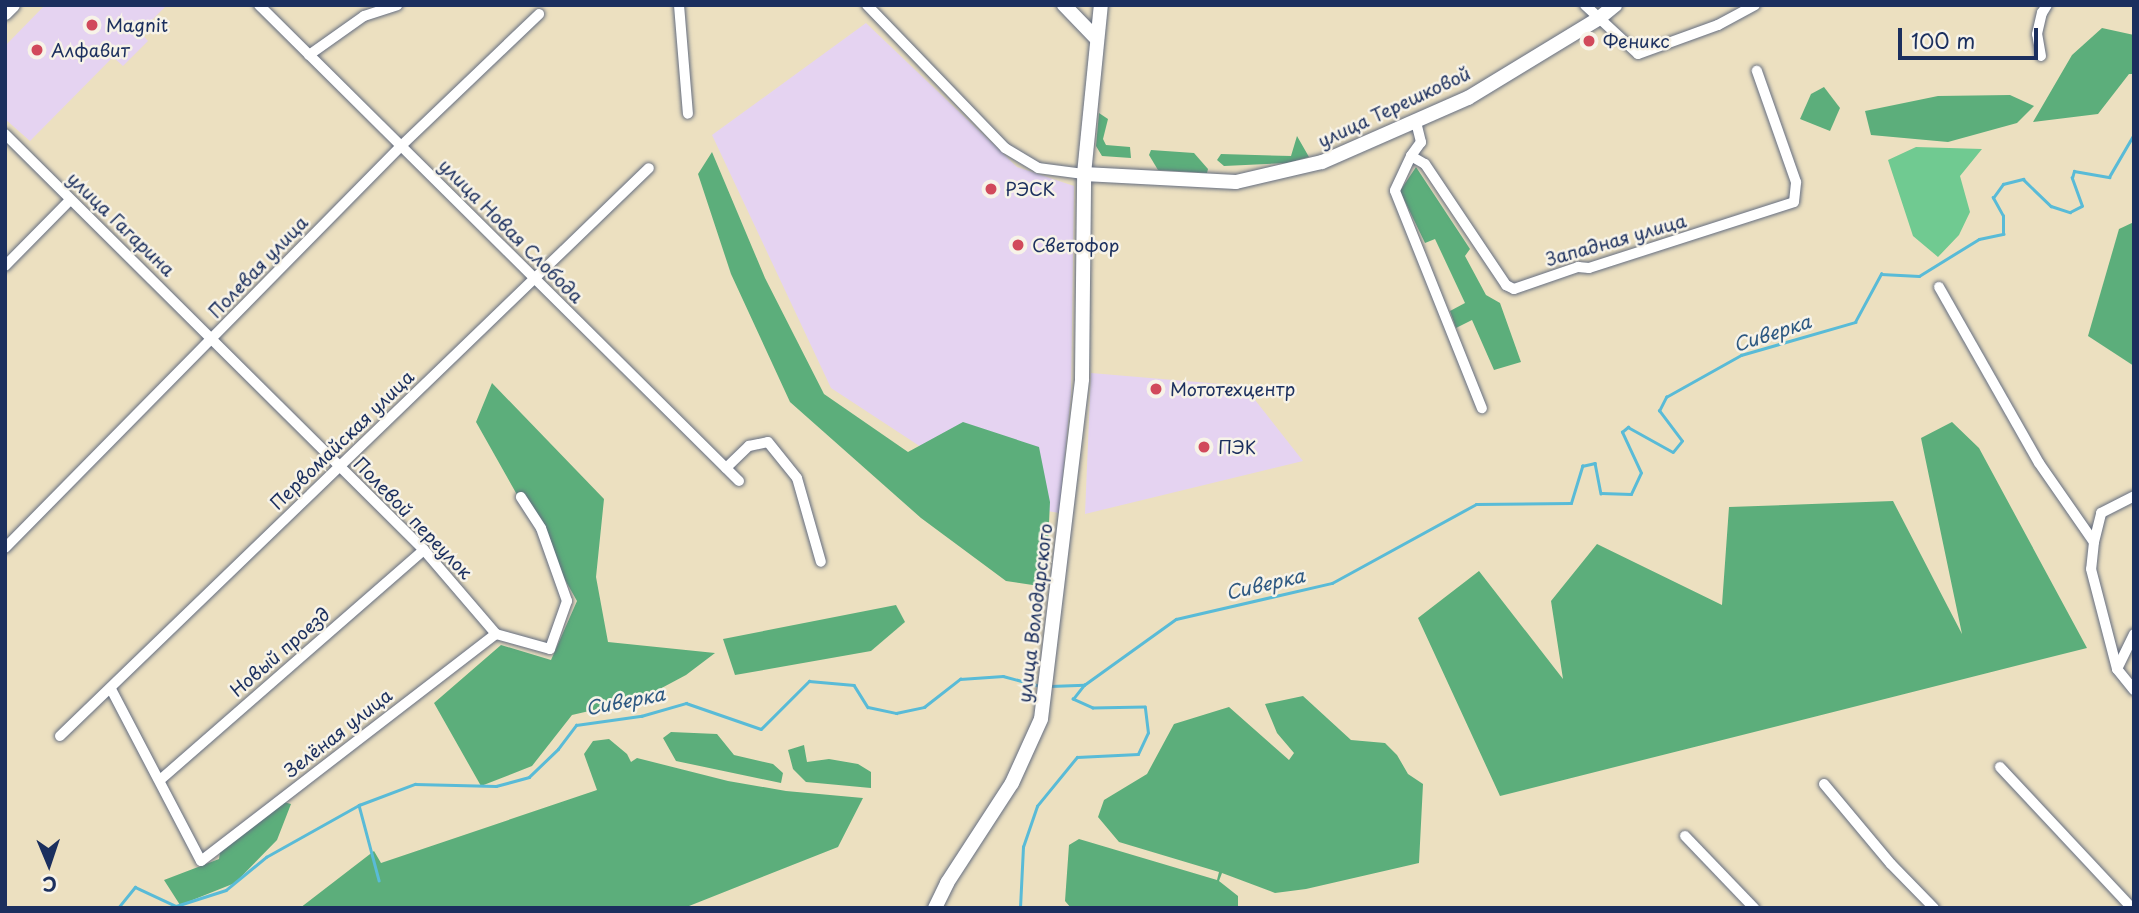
<!DOCTYPE html>
<html>
<head>
<meta charset="utf-8">
<style>
  body { margin:0 }
  #map { position:relative; width:2139px; height:913px; overflow:hidden; background:#ece0c0; font-family:"Playpen Sans",sans-serif }
  div>[style] { position:absolute }
  .built>* { inset:0; background:#e5d3f1 }
  .green>* { inset:0; background:#70ca91 }
  .forest>* { inset:0; background:#5cae7b }
  .stream>* { height:2.5px; margin:-1.25px; padding:0 1.25px; transform-origin:1.25px; border-radius:1.25px; background:#59bbd7 }
  .roads { filter:drop-shadow(0 0 2px #646d80) drop-shadow(0 0 2px #646d80) }
  .minor>* { height:10px; margin:-5px; padding:0 5px; transform-origin:5px; border-radius:5px; background:#fff }
  .secondary>* { height:14px; margin:-7px; padding:0 7px; transform-origin:7px; border-radius:7px; background:#fff }
  .dots>* { width:19px; height:19px; translate:-50% -50%; box-sizing:border-box; border:4px solid #f7f3e8; border-radius:50% }
  span { translate:-50% -50%; white-space:nowrap; text-align:center; line-height:1.15; -webkit-text-stroke:5px #f7f3e8; paint-order:stroke }
  .poi-label { font-size:18px; color:#1b2f5e }
  .left { translate:0 -50%; text-align:left }
  .street-label { font-size:18px; color:#1b2f5e }
  .water-label { font-size:19px; color:#2e5982; font-style:italic }
  .frame { position:absolute; inset:0; border:7px solid #1b2f5e; pointer-events:none }
  .north { position:absolute; left:14px; top:829px; width:70px; height:70px; -webkit-text-stroke:5px #f7f3e8; paint-order:stroke; rotate:178deg; font-size:19px; font-weight:700; line-height:28px; text-align:center; color:#1b2f5e }
  .north::after { content:''; display:block; margin:auto; width:24px; height:32px; background:#1b2f5e; clip-path:polygon(50% 0,100% 100%,50% 72%,0 100%) }
  .scale { position:absolute; left:1898px; top:28px; width:140px; height:32px; box-sizing:border-box; border:4px solid #1b2f5e; border-top:0; padding-left:9px; font-size:21px; line-height:24px; white-space:nowrap; color:#1b2f5e; -webkit-text-stroke:5px #f7f3e8; paint-order:stroke }
</style>
</head>
<body>
<div id="map">
  <div class="built">
    <div style="clip-path:polygon(45px 5px,167px 5px,140px 32px,148px 41px,123px 66px,113px 57px,30px 141px,5px 119px,5px 46px)"></div>
    <div style="clip-path:polygon(866px 23px,1017px 167px,1074px 186px,1071px 394px,1059px 513px,1008px 504px,831px 388px,712px 135px)"></div>
    <div style="clip-path:polygon(1091px 373px,1244px 386px,1303px 461px,1085px 514px)"></div>
  </div>
  <div class="green">
    <div style="clip-path:polygon(1916px 147px,1982px 149px,1960px 176px,1970px 212px,1959px 235px,1938px 257px,1913px 236px,1888px 160px)"></div>
  </div>
  <div class="forest">
    <div style="clip-path:polygon(2102px 28px,2134px 35px,2134px 74px,2129px 74px,2098px 114px,2033px 122px,2072px 55px)"></div>
    <div style="clip-path:polygon(1824px 87px,1840px 108px,1830px 131px,1800px 119px,1811px 94px)"></div>
    <div style="clip-path:polygon(2010px 95px,2034px 106px,2017px 123px,1948px 142px,1871px 135px,1865px 111px,1938px 96px)"></div>
    <div style="clip-path:polygon(1099px 113px,1108px 119px,1103px 139px,1106px 145px,1130px 147px,1131px 158px,1102px 156px,1096px 146px)"></div>
    <div style="clip-path:polygon(1297px 136px,1309px 157px,1287px 163px,1224px 166px,1217px 160px,1221px 154px,1291px 156px)"></div>
    <div style="clip-path:polygon(1151px 150px,1194px 153px,1208px 169px,1207px 173px,1158px 170px,1149px 155px)"></div>
    <div style="clip-path:polygon(712px 152px,765px 278px,824px 394px,908px 452px,963px 422px,1039px 447px,1050px 502px,1046px 587px,1006px 581px,921px 518px,790px 402px,731px 274px,698px 174px)"></div>
    <div style="clip-path:polygon(1416px 167px,1470px 249px,1465px 256px,1486px 295px,1500px 303px,1521px 362px,1494px 370px,1472px 320px,1456px 328px,1450px 311px,1465px 303px,1435px 239px,1425px 243px,1400px 191px)"></div>
    <div style="clip-path:polygon(2134px 222px,2134px 366px,2088px 336px,2119px 229px)"></div>
    <div style="clip-path:polygon(492px 383px,604px 499px,596px 577px,608px 642px,715px 653px,686px 675px,641px 699px,572px 715px,532px 766px,481px 786px,434px 703px,501px 645px,551px 660px,577px 601px,476px 422px)"></div>
    <div style="clip-path:polygon(1952px 422px,1979px 448px,2087px 648px,1500px 796px,1418px 618px,1479px 571px,1563px 679px,1551px 601px,1597px 544px,1722px 605px,1729px 507px,1893px 501px,1962px 634px,1921px 438px)"></div>
    <div style="clip-path:polygon(896px 605px,905px 622px,871px 651px,735px 675px,723px 639px)"></div>
    <div style="clip-path:polygon(1303px 696px,1351px 740px,1385px 743px,1397px 755px,1408px 774px,1423px 784px,1419px 863px,1306px 889px,1275px 893px,1222px 873px,1219px 881px,1238px 896px,1238px 908px,1071px 908px,1065px 901px,1069px 845px,1079px 839px,1217px 880px,1219px 872px,1119px 842px,1098px 817px,1104px 800px,1147px 774px,1174px 724px,1229px 707px,1289px 760px,1294px 753px,1277px 733px,1265px 704px)"></div>
    <div style="clip-path:polygon(671px 732px,717px 734px,734px 755px,773px 764px,783px 773px,781px 783px,676px 761px,663px 738px)"></div>
    <div style="clip-path:polygon(609px 739px,627px 754px,631px 762px,637px 758px,728px 781px,786px 791px,863px 798px,838px 847px,684px 908px,300px 908px,374px 851px,381px 863px,597px 790px,584px 754px,593px 741px)"></div>
    <div style="clip-path:polygon(804px 745px,807px 762px,829px 759px,858px 764px,871px 772px,871px 788px,806px 782px,793px 769px,788px 750px)"></div>
    <div style="clip-path:polygon(273px 799px,291px 804px,277px 840px,235px 883px,180px 905px,164px 880px,219px 859px,222px 840px)"></div>
  </div>
  <div class="stream">
    <div style="left:1050px;top:686px;width:34px;rotate:-2deg"></div>
    <div style="left:1084px;top:685px;width:113px;rotate:-35.7deg"></div>
    <div style="left:1176px;top:619px;width:160px;rotate:-13deg"></div>
    <div style="left:1332px;top:583px;width:164px;rotate:-28.7deg"></div>
    <div style="left:1476px;top:504px;width:95px;rotate:-0.6deg"></div>
    <div style="left:1571px;top:503px;width:39px;rotate:-73deg"></div>
    <div style="left:1582px;top:466px;width:13px;rotate:-13deg"></div>
    <div style="left:1595px;top:463px;width:31px;rotate:79deg"></div>
    <div style="left:1601px;top:493px;width:30px;rotate:2deg"></div>
    <div style="left:1631px;top:494px;width:23px;rotate:-65deg"></div>
    <div style="left:1641px;top:473px;width:45px;rotate:-114.9deg"></div>
    <div style="left:1622px;top:432px;width:8px;rotate:-40deg"></div>
    <div style="left:1628px;top:427px;width:51px;rotate:29.1deg"></div>
    <div style="left:1673px;top:452px;width:14px;rotate:-51deg"></div>
    <div style="left:1682px;top:441px;width:38px;rotate:-127deg"></div>
    <div style="left:1659px;top:411px;width:16px;rotate:-63deg"></div>
    <div style="left:1666px;top:397px;width:86px;rotate:-29.2deg"></div>
    <div style="left:1741px;top:355px;width:119px;rotate:-16.1deg"></div>
    <div style="left:1855px;top:322px;width:55px;rotate:-61.6deg"></div>
    <div style="left:1881px;top:274px;width:38px;rotate:3deg"></div>
    <div style="left:1919px;top:276px;width:70px;rotate:-31.7deg"></div>
    <div style="left:1979px;top:239px;width:25px;rotate:-12deg"></div>
    <div style="left:2003px;top:234px;width:18px;rotate:-90deg"></div>
    <div style="left:2003px;top:216px;width:21px;rotate:-119deg"></div>
    <div style="left:1993px;top:198px;width:17px;rotate:-54deg"></div>
    <div style="left:2003px;top:184px;width:21px;rotate:-14deg"></div>
    <div style="left:2023px;top:179px;width:39px;rotate:44deg"></div>
    <div style="left:2051px;top:206px;width:20px;rotate:18deg"></div>
    <div style="left:2070px;top:212px;width:13px;rotate:-27deg"></div>
    <div style="left:2082px;top:206px;width:30px;rotate:-110deg"></div>
    <div style="left:2072px;top:178px;width:7px;rotate:-74deg"></div>
    <div style="left:2074px;top:171px;width:36px;rotate:10deg"></div>
    <div style="left:2109px;top:177px;width:50px;rotate:-59.8deg"></div>
    <div style="left:359px;top:805px;width:78px;rotate:75.1deg"></div>
    <div style="left:118px;top:908px;width:27px;rotate:-51deg"></div>
    <div style="left:135px;top:887px;width:45px;rotate:24.9deg"></div>
    <div style="left:176px;top:906px;width:52px;rotate:-17.7deg"></div>
    <div style="left:226px;top:890px;width:52px;rotate:-39.5deg"></div>
    <div style="left:266px;top:857px;width:107px;rotate:-29.2deg"></div>
    <div style="left:359px;top:805px;width:60px;rotate:-20.6deg"></div>
    <div style="left:415px;top:784px;width:81px;rotate:1.4deg"></div>
    <div style="left:496px;top:786px;width:34px;rotate:-15deg"></div>
    <div style="left:529px;top:777px;width:40px;rotate:-44deg"></div>
    <div style="left:558px;top:749px;width:30px;rotate:-53deg"></div>
    <div style="left:576px;top:725px;width:66px;rotate:-7.9deg"></div>
    <div style="left:641px;top:716px;width:47px;rotate:-16.1deg"></div>
    <div style="left:686px;top:703px;width:79px;rotate:19.1deg"></div>
    <div style="left:761px;top:729px;width:68px;rotate:-45deg"></div>
    <div style="left:809px;top:681px;width:45px;rotate:5.1deg"></div>
    <div style="left:854px;top:685px;width:26px;rotate:58deg"></div>
    <div style="left:868px;top:707px;width:29px;rotate:12deg"></div>
    <div style="left:896px;top:713px;width:29px;rotate:-12deg"></div>
    <div style="left:924px;top:707px;width:46px;rotate:-37.9deg"></div>
    <div style="left:960px;top:679px;width:43px;rotate:-4deg"></div>
    <div style="left:1003px;top:676px;width:38px;rotate:15deg"></div>
    <div style="left:1020px;top:908px;width:61px;rotate:-87.2deg"></div>
    <div style="left:1023px;top:847px;width:43px;rotate:-71.1deg"></div>
    <div style="left:1037px;top:806px;width:63px;rotate:-50.8deg"></div>
    <div style="left:1077px;top:757px;width:61px;rotate:-2.8deg"></div>
    <div style="left:1138px;top:754px;width:23px;rotate:-65deg"></div>
    <div style="left:1148px;top:733px;width:26px;rotate:-97deg"></div>
    <div style="left:1145px;top:707px;width:52px;rotate:178.9deg"></div>
    <div style="left:1093px;top:708px;width:22px;rotate:-156deg"></div>
    <div style="left:1073px;top:699px;width:18px;rotate:-52deg"></div>
  </div>
  <div class="roads">
    <div class="minor">
      <div style="left:259px;top:5px;width:676px;rotate:44.76deg"></div>
      <div style="left:679px;top:5px;width:109px;rotate:85.3deg"></div>
      <div style="left:867px;top:5px;width:199px;rotate:46deg"></div>
      <div style="left:1005px;top:148px;width:39px;rotate:31deg"></div>
      <div style="left:1038px;top:168px;width:46px;rotate:7.4deg"></div>
      <div style="left:1585px;top:5px;width:72px;rotate:42.8deg"></div>
      <div style="left:1638px;top:54px;width:85px;rotate:-19.9deg"></div>
      <div style="left:1718px;top:25px;width:42px;rotate:-28.4deg"></div>
      <div style="left:309px;top:55px;width:67px;rotate:-35.3deg"></div>
      <div style="left:364px;top:16px;width:35px;rotate:-18deg"></div>
      <div style="left:2041px;top:56px;width:22px;rotate:-100deg"></div>
      <div style="left:2037px;top:34px;width:22px;rotate:-77deg"></div>
      <div style="left:2042px;top:13px;width:9px;rotate:-58deg"></div>
      <div style="left:1416px;top:122px;width:21px;rotate:76deg"></div>
      <div style="left:1421px;top:142px;width:17px;rotate:126deg"></div>
      <div style="left:1411px;top:156px;width:16px;rotate:30deg"></div>
      <div style="left:1425px;top:164px;width:146px;rotate:56.2deg"></div>
      <div style="left:1506px;top:285px;width:9px;rotate:27deg"></div>
      <div style="left:1514px;top:289px;width:68px;rotate:-19deg"></div>
      <div style="left:1578px;top:267px;width:11px;rotate:5deg"></div>
      <div style="left:1589px;top:268px;width:215px;rotate:-17.8deg"></div>
      <div style="left:1794px;top:202px;width:20px;rotate:-84deg"></div>
      <div style="left:1796px;top:182px;width:118px;rotate:-109.4deg"></div>
      <div style="left:5px;top:134px;width:590px;rotate:44.79deg"></div>
      <div style="left:424px;top:550px;width:111px;rotate:49.4deg"></div>
      <div style="left:1411px;top:156px;width:38px;rotate:115deg"></div>
      <div style="left:1395px;top:191px;width:234px;rotate:68.2deg"></div>
      <div style="left:5px;top:266px;width:93px;rotate:-45.4deg"></div>
      <div style="left:1939px;top:287px;width:202px;rotate:60.4deg"></div>
      <div style="left:2039px;top:463px;width:96px;rotate:55.2deg"></div>
      <div style="left:2094px;top:542px;width:27px;rotate:96deg"></div>
      <div style="left:2091px;top:569px;width:103px;rotate:75.4deg"></div>
      <div style="left:2117px;top:669px;width:27px;rotate:51deg"></div>
      <div style="left:726px;top:468px;width:32px;rotate:-44deg"></div>
      <div style="left:749px;top:446px;width:19px;rotate:-12deg"></div>
      <div style="left:768px;top:442px;width:46px;rotate:51.1deg"></div>
      <div style="left:797px;top:478px;width:87px;rotate:74.1deg"></div>
      <div style="left:2094px;top:542px;width:30px;rotate:-76deg"></div>
      <div style="left:2101px;top:513px;width:37px;rotate:-27deg"></div>
      <div style="left:5px;top:548px;width:564px;rotate:-45.43deg"></div>
      <div style="left:401px;top:146px;width:191px;rotate:-43.7deg"></div>
      <div style="left:496px;top:634px;width:56px;rotate:15.5deg"></div>
      <div style="left:550px;top:649px;width:51px;rotate:-70.5deg"></div>
      <div style="left:567px;top:601px;width:77px;rotate:-109.6deg"></div>
      <div style="left:541px;top:528px;width:37px;rotate:-123deg"></div>
      <div style="left:2117px;top:669px;width:39px;rotate:-64deg"></div>
      <div style="left:111px;top:689px;width:194px;rotate:62.4deg"></div>
      <div style="left:201px;top:861px;width:372px;rotate:-37.6deg"></div>
      <div style="left:60px;top:736px;width:818px;rotate:-43.96deg"></div>
      <div style="left:2000px;top:767px;width:193px;rotate:46.9deg"></div>
      <div style="left:160px;top:780px;width:350px;rotate:-41.1deg"></div>
      <div style="left:1824px;top:784px;width:104px;rotate:50.1deg"></div>
      <div style="left:1891px;top:864px;width:62px;rotate:45.7deg"></div>
      <div style="left:1685px;top:836px;width:100px;rotate:46.2deg"></div>
    </div>
    <div class="secondary">
      <div style="left:1064px;top:5px;width:46px;rotate:45.9deg"></div>
      <div style="left:5px;top:13px;width:11px;rotate:-45deg"></div>
      <div style="left:1084px;top:174px;width:152px;rotate:3deg"></div>
      <div style="left:1236px;top:182px;width:88px;rotate:-13.1deg"></div>
      <div style="left:1322px;top:162px;width:159px;rotate:-23.7deg"></div>
      <div style="left:1468px;top:98px;width:152px;rotate:-31.3deg"></div>
      <div style="left:1598px;top:19px;width:22px;rotate:-39deg"></div>
      <div style="left:935px;top:908px;width:28px;rotate:-64deg"></div>
      <div style="left:947px;top:883px;width:119px;rotate:-57deg"></div>
      <div style="left:1012px;top:783px;width:70px;rotate:-65.6deg"></div>
      <div style="left:1041px;top:719px;width:342px;rotate:-83.1deg"></div>
      <div style="left:1082px;top:379px;width:205px;rotate:-89.4deg"></div>
      <div style="left:1084px;top:174px;width:170px;rotate:-84.3deg"></div>
    </div>
  </div>
  <div class="dots">
    <div style="left:92px;top:25px;background:#d1495b"></div>
    <div style="left:1589px;top:41px;background:#d1495b"></div>
    <div style="left:37px;top:50px;background:#d1495b"></div>
    <div style="left:991px;top:189px;background:#d1495b"></div>
    <div style="left:1018px;top:245px;background:#d1495b"></div>
    <div style="left:1156px;top:389px;background:#d1495b"></div>
    <div style="left:1204px;top:447px;background:#d1495b"></div>
  </div>
  <div class="poi-label">
    <span class="left" style="left:106px;top:25px">Magnit</span>
    <span class="left" style="left:1603px;top:41px">Феникс</span>
    <span class="left" style="left:51px;top:50px">Алфавит</span>
    <span class="left" style="left:1005px;top:189px">РЭСК</span>
    <span class="left" style="left:1032px;top:245px">Светофор</span>
    <span class="left" style="left:1170px;top:389px">Мототехцентр</span>
    <span class="left" style="left:1218px;top:447px">ПЭК</span>
  </div>
  <div class="street-label">
    <span style="left:1394px;top:107px;rotate:-25deg">улица Терешковой</span>
    <span style="left:121px;top:224px;rotate:44deg">улица Гагарина</span>
    <span style="left:511px;top:231px;rotate:45deg">улица Новая Слобода</span>
    <span style="left:1616px;top:240px;rotate:-16deg">Западная улица</span>
    <span style="left:258px;top:267px;rotate:-46deg">Полевая улица</span>
    <span style="left:342px;top:440px;rotate:-44deg">Первомайская улица</span>
    <span style="left:413px;top:518px;rotate:46deg">Полевой переулок</span>
    <span style="left:1035px;top:613px;rotate:-83deg">улица Володарского</span>
    <span style="left:280px;top:652px;rotate:-41deg">Новый проезд</span>
    <span style="left:338px;top:733px;rotate:-38deg">Зелёная улица</span>
  </div>
  <div class="water-label">
    <span style="left:1772px;top:333px;rotate:-18deg">Сиверка</span>
    <span style="left:1265px;top:584px;rotate:-13deg">Сиверка</span>
    <span style="left:625px;top:701px;rotate:-11deg">Сиверка</span>
  </div>
  <div class="frame"></div>
  <div class="north">С</div>
  <div class="scale">100 m</div>
</div>
</body>
</html>
